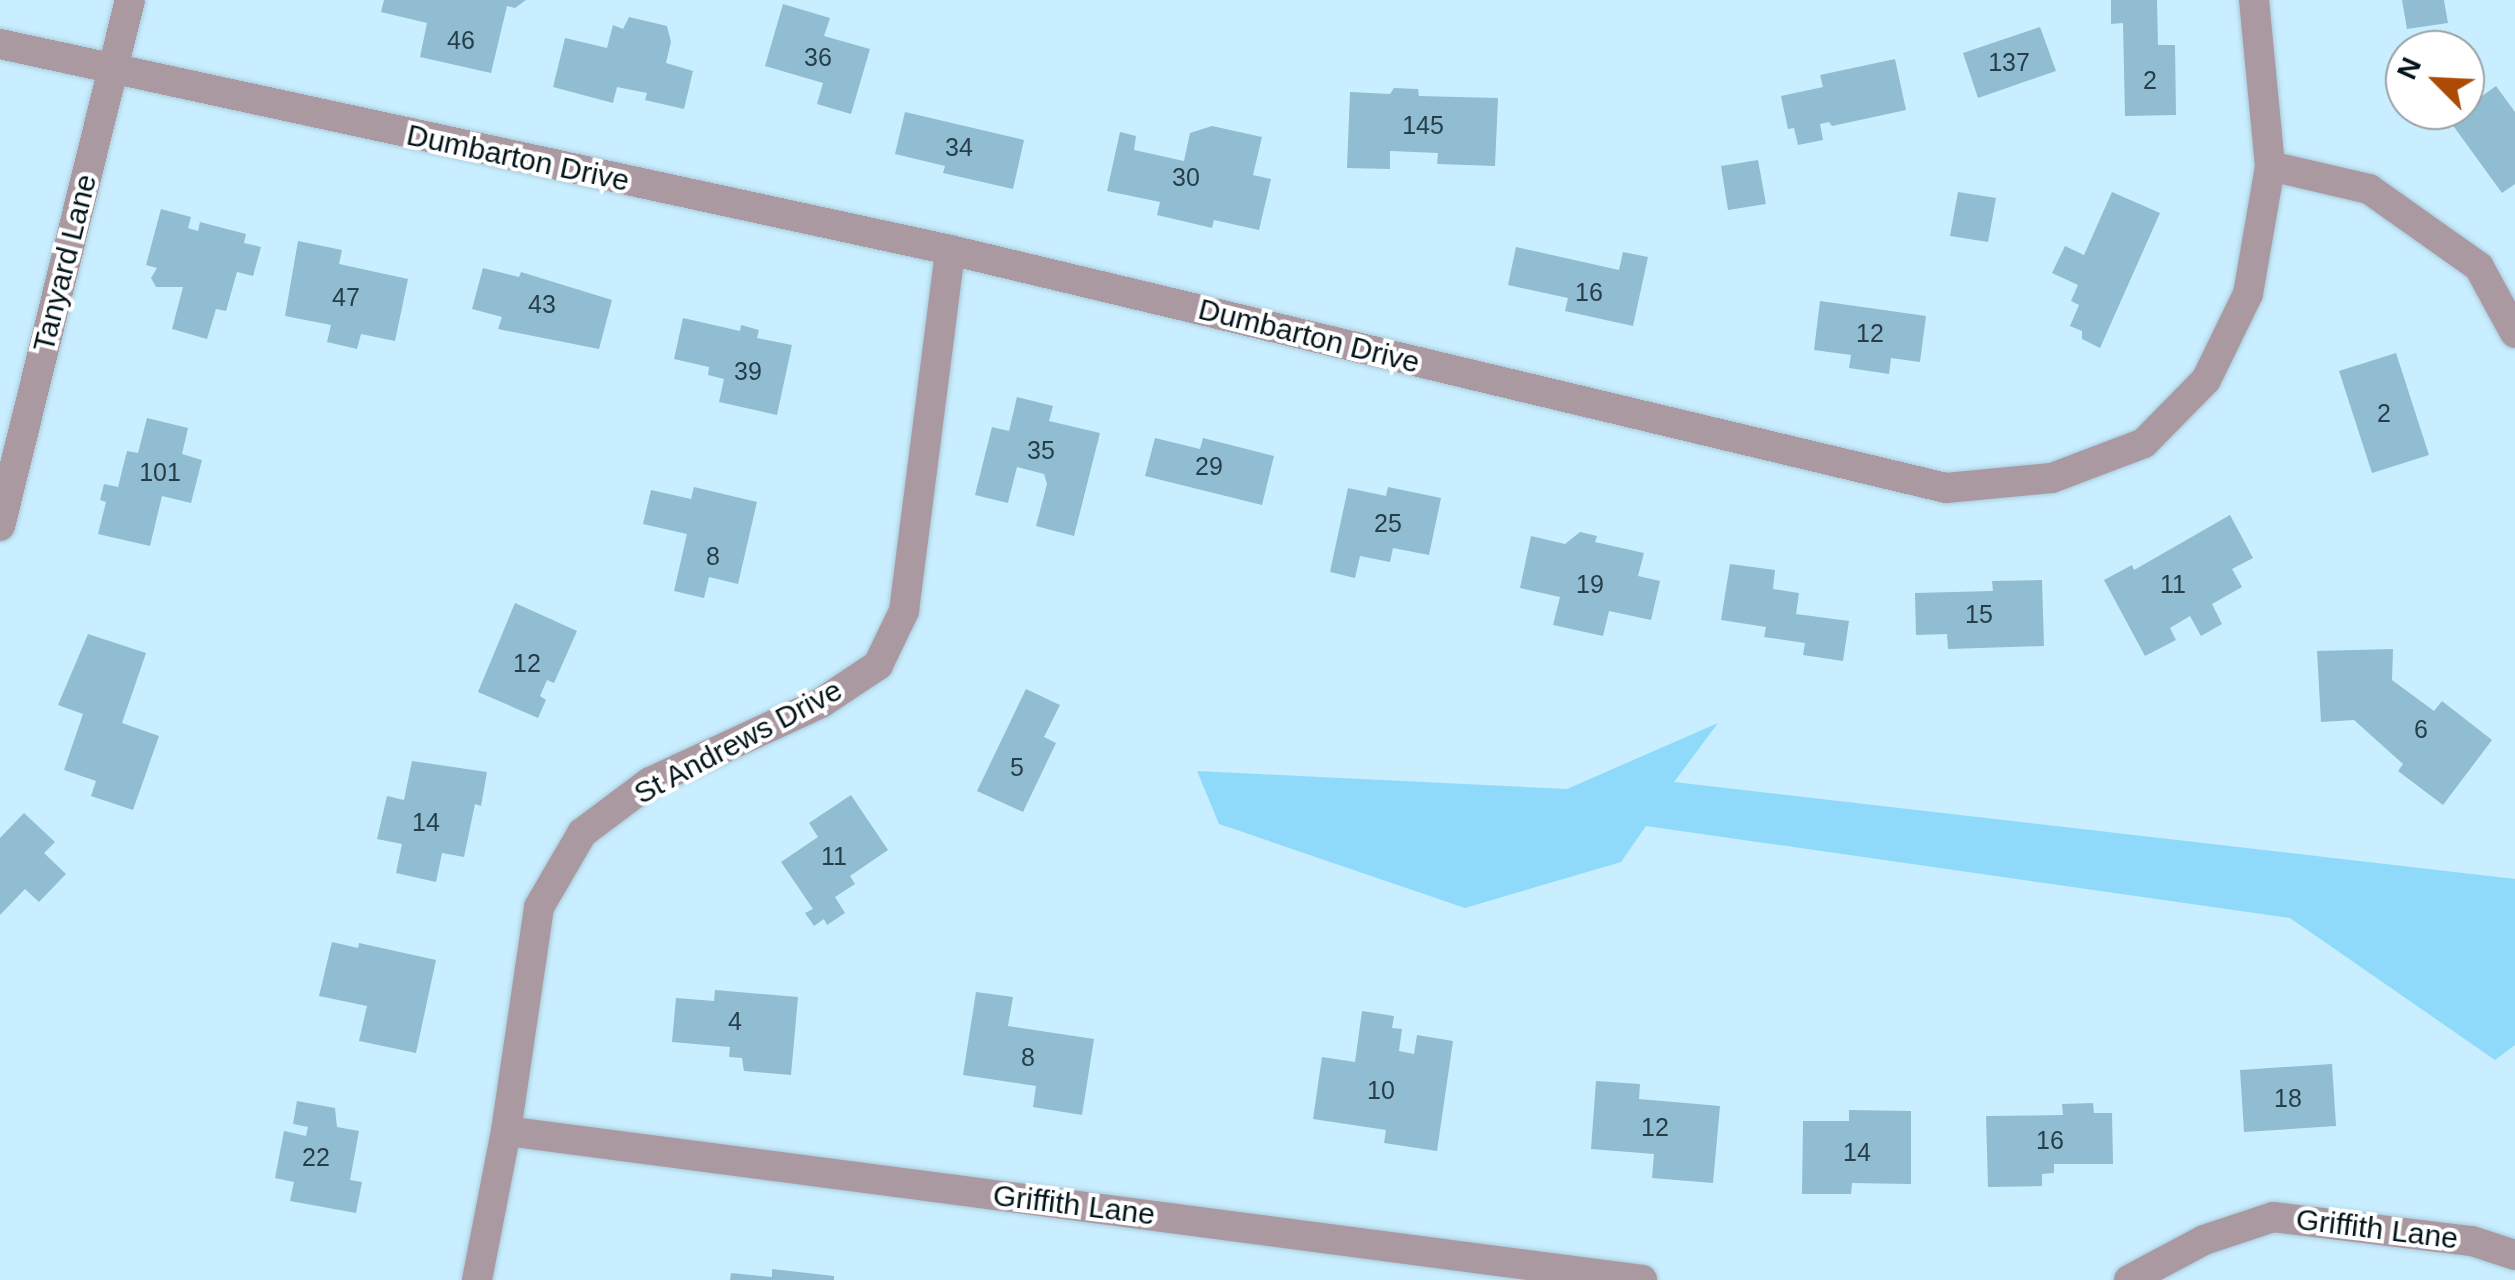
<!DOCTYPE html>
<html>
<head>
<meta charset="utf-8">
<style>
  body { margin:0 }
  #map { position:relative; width:2515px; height:1280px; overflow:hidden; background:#c9eeff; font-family:Helvetica,sans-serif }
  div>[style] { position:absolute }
  .green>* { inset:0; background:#8fdafa }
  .building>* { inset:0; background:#90bdd2 }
  .roads { filter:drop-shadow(0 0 2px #a9cbdb) drop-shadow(0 0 2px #a9cbdb) }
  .minor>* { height:30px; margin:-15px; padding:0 15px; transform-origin:15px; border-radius:15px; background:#ab99a2 }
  span { translate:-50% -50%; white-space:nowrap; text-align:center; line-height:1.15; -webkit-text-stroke:8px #fff; paint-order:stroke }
  .number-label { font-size:25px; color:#263e49 }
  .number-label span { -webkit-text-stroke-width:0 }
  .street-label { font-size:30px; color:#03141b }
  .north { position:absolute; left:2385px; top:30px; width:100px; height:100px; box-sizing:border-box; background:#fff; border:2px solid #9aa1a4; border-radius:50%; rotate:294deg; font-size:28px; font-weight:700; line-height:40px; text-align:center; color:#03141b }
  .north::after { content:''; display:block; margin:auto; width:35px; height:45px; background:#ac4b06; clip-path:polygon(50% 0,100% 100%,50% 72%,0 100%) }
</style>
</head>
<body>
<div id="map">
  <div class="green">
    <div style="clip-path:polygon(1718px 723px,1674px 782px,2515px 879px,2515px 1045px,2495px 1060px,2290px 918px,1646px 826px,1621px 862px,1465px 908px,1219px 824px,1197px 771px,1567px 789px)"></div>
  </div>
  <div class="building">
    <div style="clip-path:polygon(384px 0,526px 0,515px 8px,507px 6px,491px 73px,420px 57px,427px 23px,381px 12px)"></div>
    <div style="clip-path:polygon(2111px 0,2157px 0,2158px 45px,2175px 45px,2176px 115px,2125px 116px,2123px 23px,2111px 24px)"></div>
    <div style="clip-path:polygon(2402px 0,2444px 0,2448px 23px,2407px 29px)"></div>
    <div style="clip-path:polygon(783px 4px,830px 18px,824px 36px,870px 49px,851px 114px,817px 104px,823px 83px,765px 66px)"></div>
    <div style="clip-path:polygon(629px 17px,667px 26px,671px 42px,666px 63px,693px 71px,684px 109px,645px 100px,647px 93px,617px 87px,613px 103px,553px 87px,565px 38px,607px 48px,613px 25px,623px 29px)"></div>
    <div style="clip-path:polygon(2040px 27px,2056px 71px,1978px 98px,1963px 53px)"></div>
    <div style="clip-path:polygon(1895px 59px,1906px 110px,1832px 126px,1829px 122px,1820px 124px,1823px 140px,1798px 145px,1794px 128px,1788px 129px,1781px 96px,1823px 87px,1820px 75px)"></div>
    <div style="clip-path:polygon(2496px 86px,2515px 112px,2515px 184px,2502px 193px,2449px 120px)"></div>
    <div style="clip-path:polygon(1394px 88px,1418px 89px,1419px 96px,1498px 98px,1495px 166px,1437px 164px,1438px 153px,1390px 151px,1390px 169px,1347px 168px,1350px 92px,1390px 94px)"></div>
    <div style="clip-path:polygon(905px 112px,1024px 140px,1013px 189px,943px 173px,945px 166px,895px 154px)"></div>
    <div style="clip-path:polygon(1212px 126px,1262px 137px,1253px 175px,1271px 179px,1259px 230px,1214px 220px,1212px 228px,1157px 215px,1160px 202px,1107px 191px,1120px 132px,1136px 136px,1134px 150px,1184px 161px,1190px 133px)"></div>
    <div style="clip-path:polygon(1758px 160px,1766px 204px,1728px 210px,1721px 166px)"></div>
    <div style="clip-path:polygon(1958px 192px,1996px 198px,1988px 242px,1950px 236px)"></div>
    <div style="clip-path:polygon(2112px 192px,2160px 213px,2100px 348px,2082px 339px,2082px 331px,2070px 326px,2079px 305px,2071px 301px,2078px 285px,2052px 273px,2065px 246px,2084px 255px)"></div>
    <div style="clip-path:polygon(161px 209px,191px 217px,188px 228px,198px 231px,200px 222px,246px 234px,244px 243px,261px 247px,253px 276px,237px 272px,226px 311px,216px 309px,207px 339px,172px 329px,183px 287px,156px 287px,151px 278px,157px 268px,146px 265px)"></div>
    <div style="clip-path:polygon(298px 241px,342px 250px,339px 264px,408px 279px,395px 341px,361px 334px,357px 349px,327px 342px,331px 325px,285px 316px)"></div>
    <div style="clip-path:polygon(1516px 247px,1619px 270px,1623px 252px,1648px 257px,1633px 326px,1565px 311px,1568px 298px,1508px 285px)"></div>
    <div style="clip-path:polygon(483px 268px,519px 277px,521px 272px,612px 300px,599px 349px,498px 329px,502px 317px,472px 309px)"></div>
    <div style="clip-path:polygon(1820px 301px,1926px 316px,1920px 362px,1891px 358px,1889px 374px,1849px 368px,1851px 355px,1814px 350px)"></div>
    <div style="clip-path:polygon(683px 318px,740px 331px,741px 325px,759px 330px,757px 338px,792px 345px,777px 415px,719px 402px,724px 379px,708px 375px,709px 367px,674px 359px)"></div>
    <div style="clip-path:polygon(2396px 353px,2429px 455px,2372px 473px,2339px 371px)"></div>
    <div style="clip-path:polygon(1017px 397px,1053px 406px,1049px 421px,1100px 433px,1074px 536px,1036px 526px,1047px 484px,1044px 474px,1017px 467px,1008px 503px,975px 495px,992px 427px,1009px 431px)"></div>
    <div style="clip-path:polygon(147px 418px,188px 428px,182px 454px,202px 460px,191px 503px,162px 496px,150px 546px,98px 534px,106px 502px,100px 500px,104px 484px,118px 487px,127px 451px,138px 453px)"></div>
    <div style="clip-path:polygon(1155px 438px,1200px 449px,1203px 438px,1274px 456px,1262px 505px,1145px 476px)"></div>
    <div style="clip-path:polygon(694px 487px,757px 502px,738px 584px,709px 577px,704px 598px,674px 591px,687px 534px,643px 524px,651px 490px,691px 499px)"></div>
    <div style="clip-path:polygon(1388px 487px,1441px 498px,1429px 555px,1393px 548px,1390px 562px,1360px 556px,1355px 578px,1330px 572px,1348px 488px,1386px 496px)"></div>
    <div style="clip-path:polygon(2230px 515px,2253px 558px,2232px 569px,2242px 587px,2212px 604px,2222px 624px,2201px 636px,2190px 616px,2170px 628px,2176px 640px,2145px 656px,2104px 580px,2132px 565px,2134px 570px)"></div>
    <div style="clip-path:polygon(1580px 532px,1597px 536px,1595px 542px,1644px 553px,1638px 576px,1660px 581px,1651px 620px,1609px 611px,1603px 636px,1553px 625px,1560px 597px,1520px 588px,1531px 536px,1565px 544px)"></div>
    <div style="clip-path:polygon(1730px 564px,1775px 570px,1773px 589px,1799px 593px,1796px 614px,1849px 621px,1843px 661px,1803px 655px,1805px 643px,1764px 637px,1766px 627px,1721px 620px)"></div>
    <div style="clip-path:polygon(2042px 580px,2044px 646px,1948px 649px,1947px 634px,1916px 635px,1915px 593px,1993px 591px,1992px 581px)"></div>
    <div style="clip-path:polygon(515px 603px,577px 631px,554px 683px,547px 680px,540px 696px,546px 700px,538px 718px,478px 692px)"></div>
    <div style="clip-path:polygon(88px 634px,146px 653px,122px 723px,159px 736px,133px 810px,91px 796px,96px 781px,64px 770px,83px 714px,58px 705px)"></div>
    <div style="clip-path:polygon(2393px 649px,2392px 680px,2434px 711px,2442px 701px,2492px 740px,2443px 805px,2398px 771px,2403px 764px,2354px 720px,2321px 722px,2317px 651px)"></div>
    <div style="clip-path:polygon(1026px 689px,1060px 705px,1044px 737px,1056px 743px,1023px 812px,977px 791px)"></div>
    <div style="clip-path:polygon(412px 761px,487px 772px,481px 806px,475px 804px,464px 857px,442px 853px,436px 882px,396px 873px,402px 844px,377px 839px,387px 796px,404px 800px)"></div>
    <div style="clip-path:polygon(851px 795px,888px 850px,850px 876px,855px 884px,835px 897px,845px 913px,827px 925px,824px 919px,814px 926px,805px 913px,813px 909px,781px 862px,818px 837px,809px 823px)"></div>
    <div style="clip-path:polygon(24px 813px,55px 842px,44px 853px,66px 874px,39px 902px,25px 889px,0 915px,0 838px)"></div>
    <div style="clip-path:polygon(332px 942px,358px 948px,359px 943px,436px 960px,416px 1053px,359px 1041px,367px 1006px,319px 996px)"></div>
    <div style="clip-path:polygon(715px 990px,798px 997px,791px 1075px,744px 1071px,742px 1058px,729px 1057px,730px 1047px,672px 1042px,676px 998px,714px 1001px)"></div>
    <div style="clip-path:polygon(976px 992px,1013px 997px,1008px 1026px,1094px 1039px,1082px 1115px,1033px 1107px,1036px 1086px,963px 1075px)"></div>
    <div style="clip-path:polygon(1362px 1011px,1394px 1016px,1392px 1028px,1402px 1029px,1399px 1051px,1414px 1054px,1417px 1035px,1453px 1041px,1437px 1151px,1384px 1143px,1386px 1130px,1313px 1119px,1322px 1057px,1355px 1062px)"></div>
    <div style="clip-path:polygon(2332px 1064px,2336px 1126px,2244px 1132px,2240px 1070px)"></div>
    <div style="clip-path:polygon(1596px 1081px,1640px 1084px,1639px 1099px,1720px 1106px,1713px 1183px,1652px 1178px,1654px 1154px,1591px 1149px)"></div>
    <div style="clip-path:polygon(297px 1101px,335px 1108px,337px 1127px,359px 1131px,350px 1180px,362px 1182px,356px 1213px,290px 1201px,294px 1182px,275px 1178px,284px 1131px,306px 1136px,308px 1127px,293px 1124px)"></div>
    <div style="clip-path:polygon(2093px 1103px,2094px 1113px,2112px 1113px,2113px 1164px,2054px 1164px,2054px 1173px,2042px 1174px,2042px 1186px,1988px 1187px,1986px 1116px,2063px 1115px,2062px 1104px)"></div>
    <div style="clip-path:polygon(1849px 1110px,1911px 1111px,1911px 1184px,1852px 1183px,1851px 1194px,1802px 1194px,1803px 1121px,1849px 1121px)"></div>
    <div style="clip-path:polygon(772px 1269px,834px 1276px,834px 1280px,730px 1280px,731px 1273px,772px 1277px)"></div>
  </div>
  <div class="roads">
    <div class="minor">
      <div style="left:0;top:44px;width:972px;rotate:12.23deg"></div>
      <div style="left:950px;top:250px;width:1024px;rotate:13.44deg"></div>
      <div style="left:1946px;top:488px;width:106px;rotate:-5.4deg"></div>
      <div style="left:2052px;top:478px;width:98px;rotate:-20.8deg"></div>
      <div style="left:2144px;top:443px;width:88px;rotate:-45.5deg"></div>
      <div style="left:2206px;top:380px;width:96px;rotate:-64deg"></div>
      <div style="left:2248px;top:294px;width:130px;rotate:-80.2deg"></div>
      <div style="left:2270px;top:166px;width:167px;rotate:-95.5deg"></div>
      <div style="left:2270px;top:166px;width:102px;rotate:13.1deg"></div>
      <div style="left:2369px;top:189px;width:135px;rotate:35.3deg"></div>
      <div style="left:2479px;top:267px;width:75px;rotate:61.4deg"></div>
      <div style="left:0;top:526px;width:542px;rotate:-76.12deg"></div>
      <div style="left:506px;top:1131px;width:1146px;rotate:7.47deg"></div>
      <div style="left:477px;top:1280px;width:152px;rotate:-79deg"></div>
      <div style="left:506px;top:1131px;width:226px;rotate:-81.6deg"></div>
      <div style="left:539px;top:907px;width:86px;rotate:-59.8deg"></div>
      <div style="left:582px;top:833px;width:85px;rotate:-36.9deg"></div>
      <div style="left:650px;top:782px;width:188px;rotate:-24.8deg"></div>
      <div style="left:821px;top:703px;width:69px;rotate:-33.7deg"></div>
      <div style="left:878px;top:665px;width:60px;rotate:-64.3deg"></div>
      <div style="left:904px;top:611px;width:364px;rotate:-82.7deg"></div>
      <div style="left:2129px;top:1280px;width:85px;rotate:-28.1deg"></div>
      <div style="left:2204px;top:1240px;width:73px;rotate:-18.4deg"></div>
      <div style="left:2273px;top:1217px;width:200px;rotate:6.9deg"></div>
      <div style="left:2472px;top:1241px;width:45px;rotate:18deg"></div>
    </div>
  </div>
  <div class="number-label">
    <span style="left:461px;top:40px">46</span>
    <span style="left:818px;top:57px">36</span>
    <span style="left:2009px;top:62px">137</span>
    <span style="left:2150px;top:80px">2</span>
    <span style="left:1423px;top:125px">145</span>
    <span style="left:959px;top:147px">34</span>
    <span style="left:1186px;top:177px">30</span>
    <span style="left:1589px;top:292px">16</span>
    <span style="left:346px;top:297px">47</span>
    <span style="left:542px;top:304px">43</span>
    <span style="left:1870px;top:333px">12</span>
    <span style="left:748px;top:371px">39</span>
    <span style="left:2384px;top:413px">2</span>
    <span style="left:1041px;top:450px">35</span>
    <span style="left:1209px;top:466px">29</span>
    <span style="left:160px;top:472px">101</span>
    <span style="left:1388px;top:523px">25</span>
    <span style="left:713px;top:556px">8</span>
    <span style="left:1590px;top:584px">19</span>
    <span style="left:2173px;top:584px">11</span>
    <span style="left:1979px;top:614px">15</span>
    <span style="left:527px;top:663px">12</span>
    <span style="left:2421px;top:729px">6</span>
    <span style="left:1017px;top:767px">5</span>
    <span style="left:426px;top:822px">14</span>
    <span style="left:834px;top:856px">11</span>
    <span style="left:735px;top:1021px">4</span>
    <span style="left:1028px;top:1057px">8</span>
    <span style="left:1381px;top:1090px">10</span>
    <span style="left:2288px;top:1098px">18</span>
    <span style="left:1655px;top:1127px">12</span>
    <span style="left:2050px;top:1140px">16</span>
    <span style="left:1857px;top:1152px">14</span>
    <span style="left:316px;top:1157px">22</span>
  </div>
  <div class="street-label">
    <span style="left:518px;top:158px;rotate:12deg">Dumbarton Drive</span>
    <span style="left:65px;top:263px;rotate:-76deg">Tanyard Lane</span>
    <span style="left:1309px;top:336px;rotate:14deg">Dumbarton Drive</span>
    <span style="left:738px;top:742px;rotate:-28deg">St Andrews Drive</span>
    <span style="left:1074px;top:1205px;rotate:7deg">Griffith Lane</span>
    <span style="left:2377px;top:1229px;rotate:7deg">Griffith Lane</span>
  </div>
  <div class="north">N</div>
</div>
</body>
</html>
